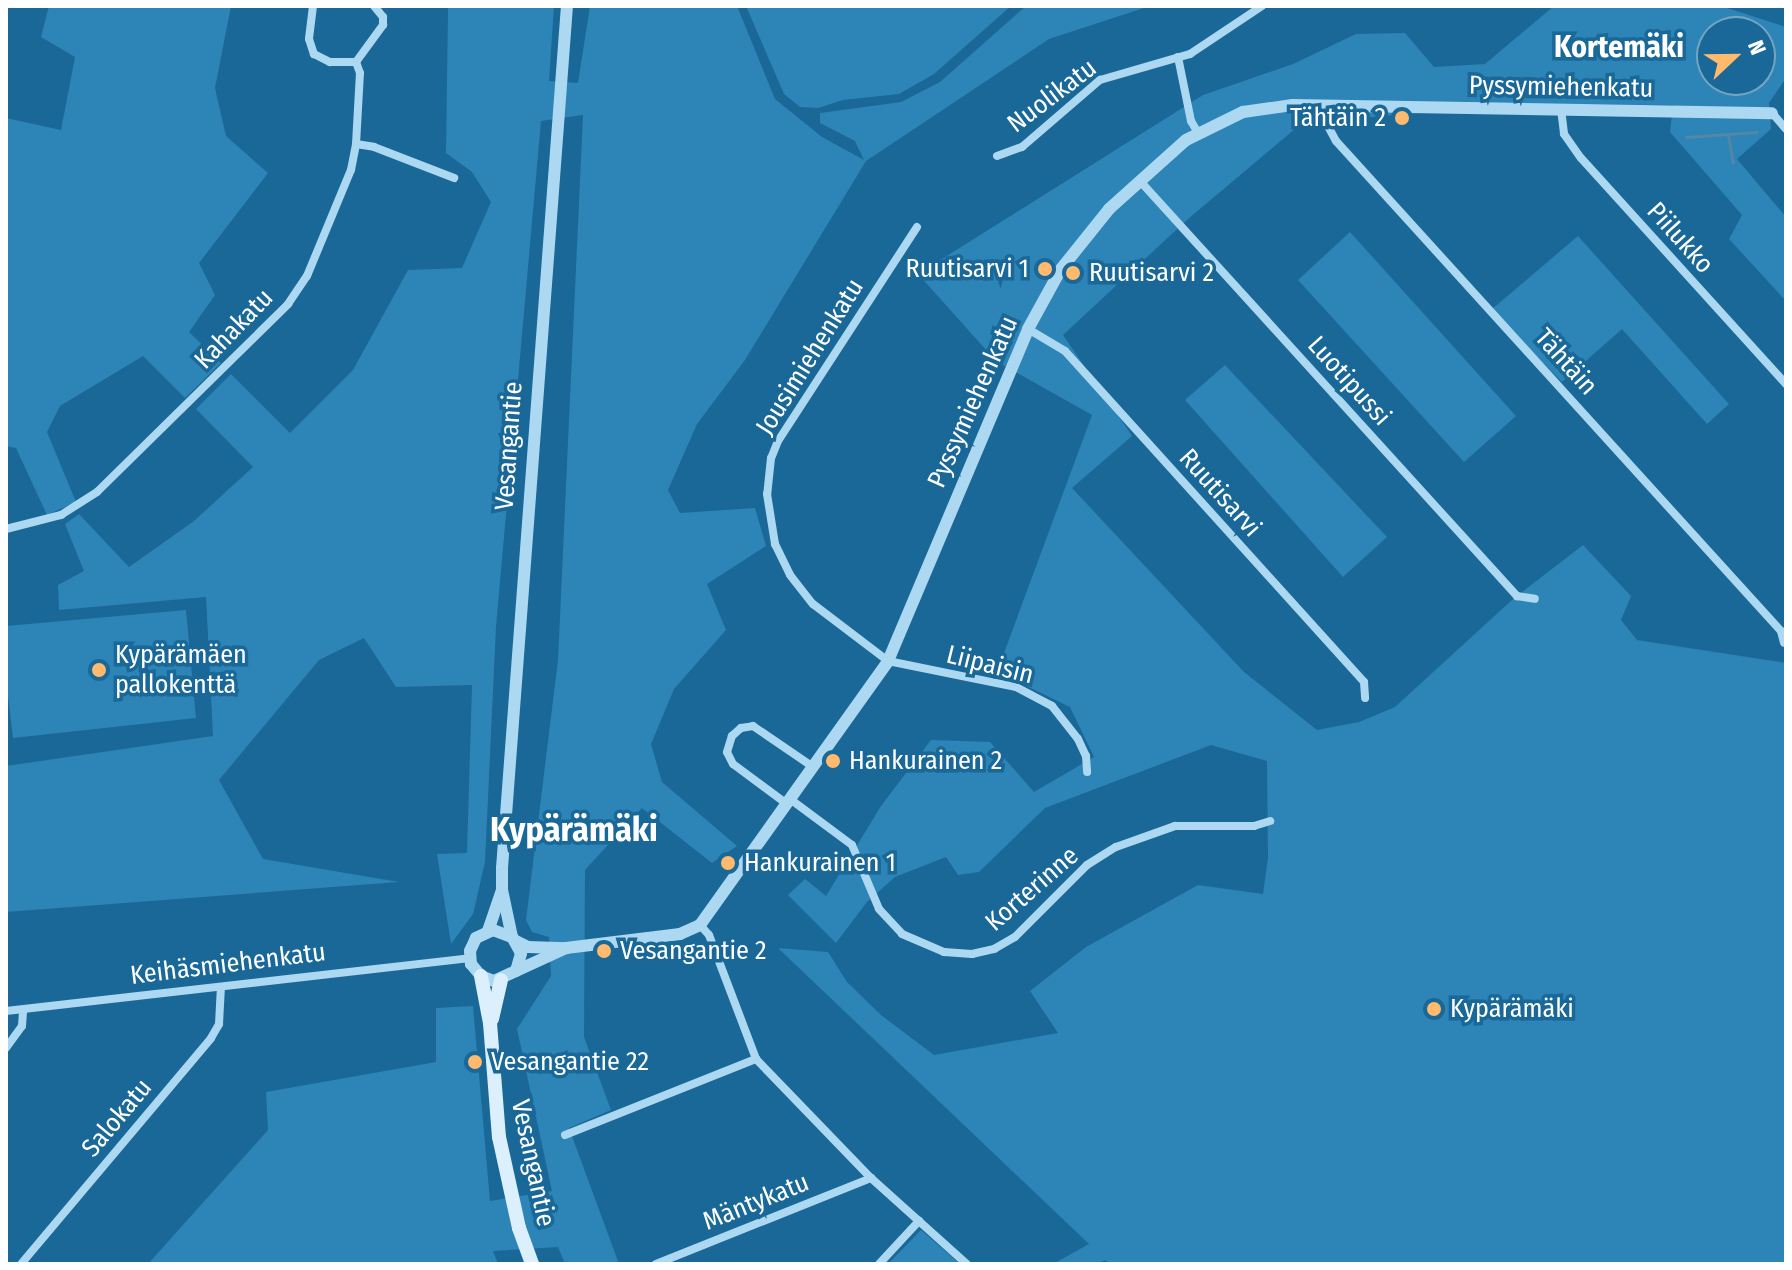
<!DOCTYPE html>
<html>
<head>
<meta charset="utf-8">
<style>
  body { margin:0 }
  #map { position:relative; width:1792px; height:1270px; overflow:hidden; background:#196898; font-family:"Fira Sans Condensed",sans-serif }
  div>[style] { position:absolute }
  .green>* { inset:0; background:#2d84b6 }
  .stream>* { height:3px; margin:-1.5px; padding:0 1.5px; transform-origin:1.5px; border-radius:1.5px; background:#5287a7 }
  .minor>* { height:8px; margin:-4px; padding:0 4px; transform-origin:4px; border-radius:4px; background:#add8f1 }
  .tertiary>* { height:12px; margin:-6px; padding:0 6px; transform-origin:6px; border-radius:6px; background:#add8f1 }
  .secondary>* { height:14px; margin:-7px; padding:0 7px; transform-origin:7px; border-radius:7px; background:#dceffc }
  .dots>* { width:22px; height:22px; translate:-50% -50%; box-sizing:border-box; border:4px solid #196898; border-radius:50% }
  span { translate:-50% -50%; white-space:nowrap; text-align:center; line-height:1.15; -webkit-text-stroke:7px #196898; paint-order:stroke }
  .street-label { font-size:26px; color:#fff }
  .poi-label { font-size:26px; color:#fff }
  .right { translate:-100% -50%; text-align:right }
  .left { translate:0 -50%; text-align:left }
  .quarter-label { font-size:30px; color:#fff; font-weight:700 }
  .district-label { font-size:34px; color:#fff; font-weight:700 }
  .frame { position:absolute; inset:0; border:8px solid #fff; pointer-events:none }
  .north { position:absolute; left:1696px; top:16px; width:80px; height:80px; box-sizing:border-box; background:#196898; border:2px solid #75a4c1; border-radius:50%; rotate:68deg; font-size:22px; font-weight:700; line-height:32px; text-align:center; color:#fff }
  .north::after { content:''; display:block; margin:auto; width:28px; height:36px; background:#ffba6d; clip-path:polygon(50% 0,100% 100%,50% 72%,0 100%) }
</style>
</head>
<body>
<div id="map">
  <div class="green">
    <div style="clip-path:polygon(49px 6px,231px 6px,215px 88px,226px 136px,268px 173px,199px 263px,215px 295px,189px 332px,221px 363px,185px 398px,143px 356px,60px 406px,47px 432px,76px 502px,47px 515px,16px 448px,6px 446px,6px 118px,61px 130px,75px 57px,41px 37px)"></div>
    <div style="clip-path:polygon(448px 6px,554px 6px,549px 81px,578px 83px,590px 6px,737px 6px,775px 99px,822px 137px,864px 160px,855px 141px,820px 123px,820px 113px,901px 102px,940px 82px,1026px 6px,1150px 6px,1049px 39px,866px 161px,745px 360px,697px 424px,668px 490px,680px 513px,755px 508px,766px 546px,707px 584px,726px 630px,674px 689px,651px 744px,662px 782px,737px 846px,712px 863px,642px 808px,585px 870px,584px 1037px,611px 1110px,569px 1128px,619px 1264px,565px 1264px,558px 1247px,493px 1251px,498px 1264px,148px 1264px,268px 1130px,266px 1092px,436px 1062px,436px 1008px,473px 1006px,490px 1201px,552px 1191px,517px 1029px,551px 976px,549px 937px,532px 932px,526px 920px,558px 660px,583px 115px,541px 121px,496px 627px,485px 862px,473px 914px,451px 944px,437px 854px,467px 853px,472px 685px,396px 687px,364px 638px,319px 660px,219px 780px,263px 859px,399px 882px,6px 912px,6px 766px,213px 736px,206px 597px,59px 610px,58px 585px,84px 571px,65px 524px,79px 514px,129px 567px,194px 521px,253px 467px,196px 409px,231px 374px,290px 433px,353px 370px,408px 270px,462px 268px,491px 202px,472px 172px,446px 153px)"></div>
    <div style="clip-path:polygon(746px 6px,1011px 6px,934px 74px,899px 94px,843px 100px,818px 108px,800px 107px,784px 94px)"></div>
    <div style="clip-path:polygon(evenodd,1554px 6px,1721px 6px,1786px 27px,1786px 78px,1769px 103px,1771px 129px,1737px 159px,1786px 217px,1786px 301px,1729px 239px,1742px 215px,1670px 132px,1673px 105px,1520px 104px,1315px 122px,1296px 128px,1188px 219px,1063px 335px,1132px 436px,1072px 488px,1244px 672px,1317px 730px,1359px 722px,1395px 707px,1513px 599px,1583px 545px,1631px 596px,1621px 620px,1637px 640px,1786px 663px,1786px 1264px,1110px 1264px,1105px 1260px,1097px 1264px,1053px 1264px,1089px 1244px,778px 948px,828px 952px,847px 982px,881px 1015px,934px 1055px,1058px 1033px,1030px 991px,1086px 947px,1198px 885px,1263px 894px,1268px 857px,1267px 761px,1211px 745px,1045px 808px,979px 872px,958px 875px,946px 857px,895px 877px,867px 902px,836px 943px,788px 895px,805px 879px,826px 896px,881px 806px,931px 740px,990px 742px,1034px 792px,1094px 757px,1070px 707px,997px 672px,1092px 415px,996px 361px,918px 274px,1203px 95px,1293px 64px,1356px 34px,1405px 33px,1434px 67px,1485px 64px,1554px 6px,1712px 32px,1760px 32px,1760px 80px,1712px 80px,1712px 32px)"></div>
    <div style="clip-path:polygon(1350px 232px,1516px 416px,1464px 462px,1298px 280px)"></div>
    <div style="clip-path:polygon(1578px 236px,1729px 404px,1707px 424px,1622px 329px,1562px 382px,1491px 310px)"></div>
    <div style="clip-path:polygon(1225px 365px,1387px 537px,1343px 577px,1185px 400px)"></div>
    <div style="clip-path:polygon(186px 610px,196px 718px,13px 738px,6px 679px,6px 626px)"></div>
    <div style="clip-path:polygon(921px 1230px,960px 1264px,888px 1264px)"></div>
  </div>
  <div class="stream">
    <div style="left:1728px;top:135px;width:28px;rotate:80deg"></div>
    <div style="left:1686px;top:137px;width:71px;rotate:-4deg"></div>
  </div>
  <div class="minor">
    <div style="left:313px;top:6px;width:33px;rotate:97deg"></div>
    <div style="left:309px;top:39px;width:16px;rotate:72deg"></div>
    <div style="left:314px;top:54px;width:18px;rotate:27deg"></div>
    <div style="left:330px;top:62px;width:26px"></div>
    <div style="left:356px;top:62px;width:46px;rotate:-53.9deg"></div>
    <div style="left:383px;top:25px;width:8px;rotate:-90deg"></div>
    <div style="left:383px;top:17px;width:14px;rotate:-129deg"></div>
    <div style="left:1178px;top:57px;width:65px;rotate:78.5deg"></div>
    <div style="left:1191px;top:121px;width:14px;rotate:60deg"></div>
    <div style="left:1325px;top:105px;width:23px;rotate:80deg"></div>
    <div style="left:1329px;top:128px;width:15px;rotate:62deg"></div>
    <div style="left:1336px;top:141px;width:662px;rotate:47.76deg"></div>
    <div style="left:1781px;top:631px;width:12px;rotate:76deg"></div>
    <div style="left:1561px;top:109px;width:25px;rotate:83deg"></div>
    <div style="left:1564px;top:134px;width:29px;rotate:55deg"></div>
    <div style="left:1581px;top:158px;width:305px;rotate:47.8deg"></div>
    <div style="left:1772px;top:113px;width:21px;rotate:49deg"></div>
    <div style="left:356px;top:144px;width:18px;rotate:9deg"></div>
    <div style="left:374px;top:147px;width:86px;rotate:21.2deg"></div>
    <div style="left:997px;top:156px;width:27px;rotate:-20deg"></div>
    <div style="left:1022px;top:147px;width:103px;rotate:-40.7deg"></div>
    <div style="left:1100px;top:80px;width:94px;rotate:-16.1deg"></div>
    <div style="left:1190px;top:54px;width:87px;rotate:-33.7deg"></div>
    <div style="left:1140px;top:181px;width:561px;rotate:47.75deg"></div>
    <div style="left:1517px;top:596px;width:18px;rotate:9deg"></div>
    <div style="left:917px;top:227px;width:255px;rotate:123deg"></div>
    <div style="left:778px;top:441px;width:18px;rotate:112deg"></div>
    <div style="left:771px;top:458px;width:36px;rotate:96deg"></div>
    <div style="left:767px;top:494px;width:51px;rotate:80.9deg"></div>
    <div style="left:775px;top:544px;width:34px;rotate:64deg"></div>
    <div style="left:790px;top:575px;width:37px;rotate:52deg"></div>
    <div style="left:813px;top:604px;width:94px;rotate:37.2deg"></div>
    <div style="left:888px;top:661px;width:131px;rotate:11.5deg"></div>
    <div style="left:1016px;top:687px;width:41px;rotate:27.8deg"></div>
    <div style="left:1052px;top:706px;width:42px;rotate:51.8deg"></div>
    <div style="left:1078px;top:739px;width:19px;rotate:65deg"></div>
    <div style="left:1086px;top:756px;width:16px;rotate:86deg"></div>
    <div style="left:1028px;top:329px;width:43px;rotate:30.7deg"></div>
    <div style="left:1065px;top:351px;width:446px;rotate:47.9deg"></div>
    <div style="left:1364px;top:682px;width:16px;rotate:86deg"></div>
    <div style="left:6px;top:529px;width:57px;rotate:-14.3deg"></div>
    <div style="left:61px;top:515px;width:43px;rotate:-32.6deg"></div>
    <div style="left:97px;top:492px;width:268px;rotate:-44.5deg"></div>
    <div style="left:288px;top:304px;width:34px;rotate:-56deg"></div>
    <div style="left:307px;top:276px;width:115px;rotate:-67.5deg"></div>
    <div style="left:351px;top:170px;width:26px;rotate:-79deg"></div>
    <div style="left:356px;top:144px;width:71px;rotate:-86.8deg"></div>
    <div style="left:360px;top:73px;width:12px;rotate:-110deg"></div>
    <div style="left:790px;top:799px;width:77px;rotate:36.6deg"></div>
    <div style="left:852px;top:845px;width:69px;rotate:67.1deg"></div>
    <div style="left:879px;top:909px;width:34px;rotate:47deg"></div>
    <div style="left:902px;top:934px;width:46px;rotate:23.2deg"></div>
    <div style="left:944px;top:952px;width:28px;rotate:4deg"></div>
    <div style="left:972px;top:954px;width:23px;rotate:-13deg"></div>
    <div style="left:994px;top:949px;width:24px;rotate:-30deg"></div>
    <div style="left:1015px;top:937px;width:102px;rotate:-45deg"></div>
    <div style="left:1087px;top:865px;width:34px;rotate:-32deg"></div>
    <div style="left:1116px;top:847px;width:63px;rotate:-19.6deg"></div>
    <div style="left:1175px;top:826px;width:79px"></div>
    <div style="left:1254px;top:826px;width:17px;rotate:-17deg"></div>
    <div style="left:787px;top:804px;width:67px;rotate:-143.5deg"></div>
    <div style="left:733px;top:764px;width:13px;rotate:-117deg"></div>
    <div style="left:727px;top:752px;width:17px;rotate:-73deg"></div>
    <div style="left:732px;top:736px;width:12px;rotate:-42deg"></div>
    <div style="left:741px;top:728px;width:12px;rotate:-9deg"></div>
    <div style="left:753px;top:726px;width:73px;rotate:34.3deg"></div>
    <div style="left:700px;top:925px;width:13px;rotate:48deg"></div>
    <div style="left:709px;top:935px;width:133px;rotate:69.2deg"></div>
    <div style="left:756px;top:1059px;width:165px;rotate:46deg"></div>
    <div style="left:871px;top:1178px;width:129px;rotate:41.9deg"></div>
    <div style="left:6px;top:1011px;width:467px;rotate:-6.5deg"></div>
    <div style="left:6px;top:1048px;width:27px;rotate:-54deg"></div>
    <div style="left:22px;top:1026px;width:16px;rotate:-86deg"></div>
    <div style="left:565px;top:1135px;width:206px;rotate:-21.7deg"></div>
    <div style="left:21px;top:1264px;width:295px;rotate:-49.9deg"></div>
    <div style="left:211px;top:1038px;width:16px;rotate:-60deg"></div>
    <div style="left:219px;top:1024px;width:36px;rotate:-87deg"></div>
    <div style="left:656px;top:1264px;width:232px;rotate:-21.8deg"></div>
    <div style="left:879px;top:1264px;width:59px;rotate:-47.1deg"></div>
  </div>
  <div class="tertiary">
    <div style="left:488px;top:931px;width:43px;rotate:-71.1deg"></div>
    <div style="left:512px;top:937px;width:48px;rotate:-102deg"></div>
    <div style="left:502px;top:890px;width:22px;rotate:-90deg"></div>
    <div style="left:502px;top:868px;width:864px;rotate:-85.69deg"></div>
    <div style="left:516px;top:941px;width:13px;rotate:27deg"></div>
    <div style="left:528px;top:947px;width:38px;rotate:2deg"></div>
    <div style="left:566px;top:948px;width:115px;rotate:-7deg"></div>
    <div style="left:680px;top:934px;width:22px;rotate:-24deg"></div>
    <div style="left:700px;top:925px;width:324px;rotate:-54.5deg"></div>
    <div style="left:888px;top:661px;width:360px;rotate:-67.1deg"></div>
    <div style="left:1028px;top:329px;width:68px;rotate:-61.2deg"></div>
    <div style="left:1061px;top:269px;width:77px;rotate:-51.3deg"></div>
    <div style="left:1109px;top:209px;width:103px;rotate:-41.9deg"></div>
    <div style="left:1186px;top:140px;width:64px;rotate:-26.2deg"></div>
    <div style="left:1243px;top:112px;width:50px;rotate:-8deg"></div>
    <div style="left:1293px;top:105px;width:479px;rotate:1deg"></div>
    <div style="left:516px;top:971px;width:19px;rotate:-74deg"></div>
    <div style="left:521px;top:953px;width:18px;rotate:-119deg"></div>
    <div style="left:512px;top:937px;width:20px;rotate:-160deg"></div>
    <div style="left:493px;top:930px;width:19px;rotate:155deg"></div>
    <div style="left:476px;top:938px;width:14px;rotate:115deg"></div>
    <div style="left:470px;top:951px;width:13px;rotate:86deg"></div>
    <div style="left:471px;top:964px;width:16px;rotate:50deg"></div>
    <div style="left:481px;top:976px;width:14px;rotate:21deg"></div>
    <div style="left:494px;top:981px;width:79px;rotate:-24.6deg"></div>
  </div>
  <div class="secondary">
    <div style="left:481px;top:976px;width:48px;rotate:79.2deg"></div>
    <div style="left:490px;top:1023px;width:114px;rotate:85.5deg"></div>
    <div style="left:499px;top:1137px;width:93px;rotate:77.6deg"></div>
    <div style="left:519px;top:1228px;width:38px;rotate:70deg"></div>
    <div style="left:492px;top:1019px;width:40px;rotate:-77deg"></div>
  </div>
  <div class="dots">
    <div style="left:1402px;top:118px;background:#ffba6d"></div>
    <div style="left:1045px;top:269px;background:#ffba6d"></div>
    <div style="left:1073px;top:273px;background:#ffba6d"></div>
    <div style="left:99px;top:670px;background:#ffba6d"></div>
    <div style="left:833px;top:761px;background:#ffba6d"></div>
    <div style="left:728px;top:863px;background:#ffba6d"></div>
    <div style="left:604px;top:951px;background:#ffba6d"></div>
    <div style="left:1434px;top:1009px;background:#ffba6d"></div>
    <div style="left:475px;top:1062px;background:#ffba6d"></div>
  </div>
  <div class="street-label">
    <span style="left:1561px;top:87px;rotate:1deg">Pyssymiehenkatu</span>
    <span style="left:1052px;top:96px;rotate:-37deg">Nuolikatu</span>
    <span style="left:1680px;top:238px;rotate:48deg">Piilukko</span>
    <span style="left:234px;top:329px;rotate:-46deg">Kahakatu</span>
    <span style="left:810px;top:357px;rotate:-58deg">Jousimiehenkatu</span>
    <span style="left:1566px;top:362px;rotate:48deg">Tähtäin</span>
    <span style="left:1349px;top:381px;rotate:48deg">Luotipussi</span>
    <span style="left:973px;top:402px;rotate:-66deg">Pyssymiehenkatu</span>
    <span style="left:509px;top:446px;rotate:-86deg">Vesangantie</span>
    <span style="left:1220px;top:493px;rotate:48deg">Ruutisarvi</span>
    <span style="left:990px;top:665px;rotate:14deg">Liipaisin</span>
    <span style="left:1032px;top:889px;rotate:-41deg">Korterinne</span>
    <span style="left:228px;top:964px;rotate:-7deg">Keihäsmiehenkatu</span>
    <span style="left:117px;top:1118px;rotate:-50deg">Salokatu</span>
    <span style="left:533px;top:1163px;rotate:78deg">Vesangantie</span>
    <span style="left:756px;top:1202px;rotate:-22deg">Mäntykatu</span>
  </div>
  <div class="poi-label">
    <span class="right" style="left:1386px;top:118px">Tähtäin 2</span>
    <span class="right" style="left:1029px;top:269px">Ruutisarvi 1</span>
    <span class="left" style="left:1089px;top:273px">Ruutisarvi 2</span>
    <span class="left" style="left:115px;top:670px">Kypärämäen<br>pallokenttä</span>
    <span class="left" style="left:849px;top:761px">Hankurainen 2</span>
    <span class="left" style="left:744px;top:863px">Hankurainen 1</span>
    <span class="left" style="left:620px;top:951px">Vesangantie 2</span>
    <span class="left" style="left:1450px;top:1009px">Kypärämäki</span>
    <span class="left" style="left:491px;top:1062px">Vesangantie 22</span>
  </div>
  <div class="quarter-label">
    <span style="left:1619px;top:47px">Kortemäki</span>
  </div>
  <div class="district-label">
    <span style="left:574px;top:830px">Kypärämäki</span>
  </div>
  <div class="frame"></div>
  <div class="north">N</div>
</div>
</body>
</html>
